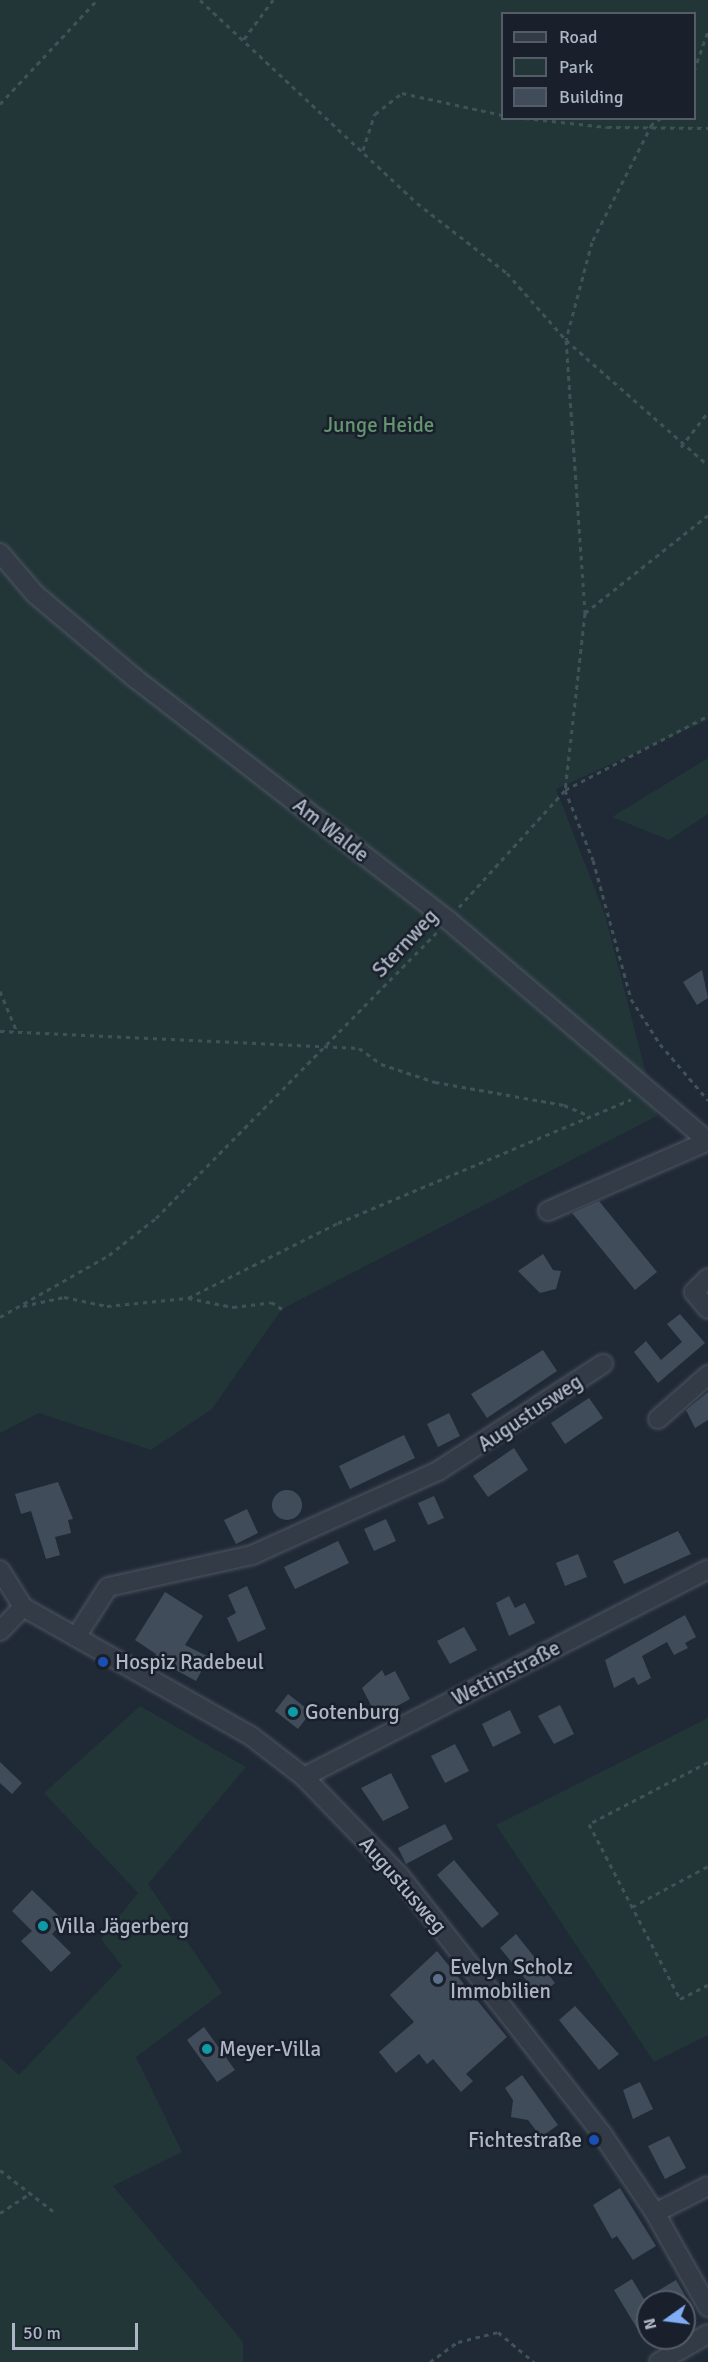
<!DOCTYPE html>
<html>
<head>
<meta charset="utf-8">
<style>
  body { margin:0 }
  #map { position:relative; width:708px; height:2362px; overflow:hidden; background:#202936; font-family:Signika,sans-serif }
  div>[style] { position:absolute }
  .green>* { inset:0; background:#223537 }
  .building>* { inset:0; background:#414c5b }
  .round { border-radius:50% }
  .path>* { height:3px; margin-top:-1.5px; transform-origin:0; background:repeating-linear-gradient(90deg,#3f5255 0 4.5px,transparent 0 9px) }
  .roads { filter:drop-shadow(0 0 2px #4e5662) drop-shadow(0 0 2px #4e5662) }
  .minor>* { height:18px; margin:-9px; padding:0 9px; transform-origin:9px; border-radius:9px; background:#333b47 }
  .dots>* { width:16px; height:16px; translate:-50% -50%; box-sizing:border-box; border:3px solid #19202b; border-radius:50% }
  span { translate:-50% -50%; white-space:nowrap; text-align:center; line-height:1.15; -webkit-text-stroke:5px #19202b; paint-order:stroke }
  .park-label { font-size:21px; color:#659470 }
  .street-label { font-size:21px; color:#adb6c4 }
  .poi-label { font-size:21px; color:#adb6c4 }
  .left { translate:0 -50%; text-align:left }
  .right { translate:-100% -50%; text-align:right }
  .legend { position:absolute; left:501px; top:12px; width:195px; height:108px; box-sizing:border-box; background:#19202b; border:2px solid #545c68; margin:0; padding:8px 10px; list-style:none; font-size:18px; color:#adb6c4 }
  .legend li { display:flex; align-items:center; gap:12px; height:30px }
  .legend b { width:30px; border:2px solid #545c68 }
  .north { position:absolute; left:636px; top:2290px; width:60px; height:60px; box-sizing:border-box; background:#19202b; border:2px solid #545c68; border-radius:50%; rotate:256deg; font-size:16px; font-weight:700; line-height:24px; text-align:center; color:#adb6c4 }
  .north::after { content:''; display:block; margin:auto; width:21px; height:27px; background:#80adf6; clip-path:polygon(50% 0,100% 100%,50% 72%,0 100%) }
  .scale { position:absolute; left:12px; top:2323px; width:126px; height:27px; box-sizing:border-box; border:3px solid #adb6c4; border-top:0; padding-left:8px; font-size:18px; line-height:21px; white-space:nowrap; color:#adb6c4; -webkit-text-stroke:4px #19202b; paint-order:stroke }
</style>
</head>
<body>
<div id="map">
  <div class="green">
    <div style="clip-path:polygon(evenodd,0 0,708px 0,708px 720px,556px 789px,605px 915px,657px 1116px,282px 1309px,212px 1409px,151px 1450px,39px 1413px,0 1433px,0 0,502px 14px,694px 14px,694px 118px,502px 118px,502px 14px)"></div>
    <div style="clip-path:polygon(708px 758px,708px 814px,669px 840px,612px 817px)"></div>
    <div style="clip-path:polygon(140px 1706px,246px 1767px,148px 1884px,222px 1993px,136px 2057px,182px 2152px,113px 2186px,243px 2342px,243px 2362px,0 2362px,0 2058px,19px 2075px,122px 1966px,101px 1939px,138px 1893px,44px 1793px)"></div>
    <div style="clip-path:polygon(708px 1718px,708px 2035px,654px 2062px,496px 1825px)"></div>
  </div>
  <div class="building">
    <div style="clip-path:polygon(702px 970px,708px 998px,697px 1005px,683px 982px)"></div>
    <div style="clip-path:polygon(599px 1201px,657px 1272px,635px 1290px,572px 1213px)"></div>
    <div style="clip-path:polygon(543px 1254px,553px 1270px,561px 1271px,556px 1289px,540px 1293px,518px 1271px)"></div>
    <div style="clip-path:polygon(680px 1314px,705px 1343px,658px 1383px,634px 1352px,646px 1341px,661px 1360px,682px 1342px,667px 1324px)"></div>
    <div style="clip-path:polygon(543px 1350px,557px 1371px,487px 1418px,471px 1394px)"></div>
    <div style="clip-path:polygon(708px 1392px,708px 1420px,695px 1428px,686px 1410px)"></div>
    <div style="clip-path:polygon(589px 1398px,603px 1418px,565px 1444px,551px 1423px)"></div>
    <div style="clip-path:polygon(449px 1413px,460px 1436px,438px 1447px,427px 1424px)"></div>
    <div style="clip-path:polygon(404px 1435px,415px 1458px,350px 1489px,339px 1466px)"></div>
    <div style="clip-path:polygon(514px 1448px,528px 1470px,488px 1497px,473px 1476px)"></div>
    <div style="clip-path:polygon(58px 1482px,73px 1519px,68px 1520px,71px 1533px,55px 1537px,60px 1555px,46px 1559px,31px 1511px,21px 1514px,15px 1494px)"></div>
    <div class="round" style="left:272px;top:1490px;width:30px;height:30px"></div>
    <div style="clip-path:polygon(434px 1496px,444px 1518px,428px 1525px,418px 1503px)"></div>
    <div style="clip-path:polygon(247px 1509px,258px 1533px,236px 1544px,224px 1520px)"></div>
    <div style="clip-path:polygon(386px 1519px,396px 1541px,374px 1551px,364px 1529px)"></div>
    <div style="clip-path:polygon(678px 1531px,691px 1554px,624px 1584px,613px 1561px)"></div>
    <div style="clip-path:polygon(338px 1541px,349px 1563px,295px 1589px,284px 1567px)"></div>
    <div style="clip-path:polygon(578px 1554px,587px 1577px,565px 1586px,556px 1563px)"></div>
    <div style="clip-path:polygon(247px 1586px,266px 1629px,238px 1642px,227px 1618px,236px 1613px,228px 1595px)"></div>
    <div style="clip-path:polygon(165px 1592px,203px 1616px,185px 1645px,209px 1657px,196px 1681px,154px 1658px,156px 1654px,135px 1640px)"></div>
    <div style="clip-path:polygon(509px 1596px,515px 1608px,525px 1603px,535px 1623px,509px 1636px,496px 1603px)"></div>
    <div style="clip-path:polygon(685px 1615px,696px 1637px,685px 1643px,688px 1648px,674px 1655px,667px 1642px,642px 1656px,651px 1678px,638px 1685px,634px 1677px,614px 1688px,605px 1660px)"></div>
    <div style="clip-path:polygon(464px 1627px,477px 1650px,450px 1664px,437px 1641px)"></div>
    <div style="clip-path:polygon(382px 1670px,385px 1676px,395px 1671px,410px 1699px,377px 1717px,362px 1688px)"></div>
    <div style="clip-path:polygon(288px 1694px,311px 1712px,298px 1729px,275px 1711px)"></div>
    <div style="clip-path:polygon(560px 1705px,574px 1734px,554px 1744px,538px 1716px)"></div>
    <div style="clip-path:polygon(510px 1710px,521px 1733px,493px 1747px,482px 1724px)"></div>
    <div style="clip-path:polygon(455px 1744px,469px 1771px,445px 1783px,431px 1756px)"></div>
    <div style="clip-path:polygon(0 1762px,22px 1783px,12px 1794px,0 1783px)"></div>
    <div style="clip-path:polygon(391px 1773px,409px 1808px,383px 1821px,361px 1788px)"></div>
    <div style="clip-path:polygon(445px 1824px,453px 1839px,406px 1864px,398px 1848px)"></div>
    <div style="clip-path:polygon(454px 1860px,499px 1914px,482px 1928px,437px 1875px)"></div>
    <div style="clip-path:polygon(32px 1890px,64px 1921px,52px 1934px,71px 1953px,51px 1972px,21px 1941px,32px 1931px,12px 1911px)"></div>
    <div style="clip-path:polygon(516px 1934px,555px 1983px,539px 1996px,500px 1948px)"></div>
    <div style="clip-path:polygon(437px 1951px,507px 2037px,466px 2074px,473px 2081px,461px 2092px,433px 2059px,427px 2064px,419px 2054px,396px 2073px,379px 2052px,414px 2022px,390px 1995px)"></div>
    <div style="clip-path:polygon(575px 2006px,619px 2054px,599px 2070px,559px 2020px)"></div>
    <div style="clip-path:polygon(204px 2027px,235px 2070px,217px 2082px,187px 2040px)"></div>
    <div style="clip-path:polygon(522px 2075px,558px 2125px,541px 2137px,528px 2120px,511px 2117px,513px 2100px,505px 2088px)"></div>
    <div style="clip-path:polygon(640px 2082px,653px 2109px,633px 2119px,623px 2090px)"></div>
    <div style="clip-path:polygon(669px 2136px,686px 2168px,665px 2179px,648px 2146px)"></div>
    <div style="clip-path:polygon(620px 2188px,656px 2246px,633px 2260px,617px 2236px,612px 2239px,593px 2205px)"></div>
    <div style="clip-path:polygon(632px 2279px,644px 2299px,676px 2280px,689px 2302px,646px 2302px,648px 2324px,638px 2330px,614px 2290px)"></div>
  </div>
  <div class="path">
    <div style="left:200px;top:0;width:297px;rotate:43.1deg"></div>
    <div style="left:417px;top:203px;width:114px;rotate:37.9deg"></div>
    <div style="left:507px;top:273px;width:89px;rotate:48.6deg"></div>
    <div style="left:566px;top:340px;width:189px;rotate:41.4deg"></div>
    <div style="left:244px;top:39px;width:49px;rotate:-53.4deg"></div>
    <div style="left:694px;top:71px;width:42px;rotate:-70.7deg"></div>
    <div style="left:0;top:104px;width:142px;rotate:-47deg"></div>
    <div style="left:525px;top:118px;width:82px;rotate:6.3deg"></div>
    <div style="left:607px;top:127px;width:101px;rotate:0.6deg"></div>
    <div style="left:661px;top:118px;width:11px;rotate:146deg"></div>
    <div style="left:652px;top:124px;width:132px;rotate:117deg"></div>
    <div style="left:592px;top:242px;width:101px;rotate:104.9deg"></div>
    <div style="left:566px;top:340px;width:274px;rotate:86deg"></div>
    <div style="left:585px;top:613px;width:178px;rotate:96.4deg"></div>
    <div style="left:565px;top:790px;width:75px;rotate:68.2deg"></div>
    <div style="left:593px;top:860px;width:144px;rotate:74.7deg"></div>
    <div style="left:631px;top:999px;width:54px;rotate:57.2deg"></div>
    <div style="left:660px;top:1044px;width:74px;rotate:49.4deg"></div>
    <div style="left:363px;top:150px;width:38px;rotate:-72deg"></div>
    <div style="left:375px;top:114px;width:34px;rotate:-38deg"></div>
    <div style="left:402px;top:93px;width:102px;rotate:12.4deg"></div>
    <div style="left:681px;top:447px;width:44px;rotate:-52.4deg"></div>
    <div style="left:585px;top:613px;width:157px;rotate:-38.5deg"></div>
    <div style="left:459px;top:907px;width:158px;rotate:-47.8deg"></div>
    <div style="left:565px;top:790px;width:161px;rotate:-27.4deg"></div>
    <div style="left:0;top:991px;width:44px;rotate:67.5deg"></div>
    <div style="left:0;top:1031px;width:359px;rotate:2.7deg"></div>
    <div style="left:359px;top:1048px;width:27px;rotate:36deg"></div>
    <div style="left:381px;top:1064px;width:57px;rotate:18.4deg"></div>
    <div style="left:435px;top:1082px;width:131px;rotate:10.1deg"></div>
    <div style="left:564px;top:1105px;width:28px;rotate:23deg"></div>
    <div style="left:188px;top:1298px;width:46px;rotate:11.3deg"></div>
    <div style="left:233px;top:1307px;width:38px;rotate:-7deg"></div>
    <div style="left:271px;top:1302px;width:13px;rotate:32deg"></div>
    <div style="left:23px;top:1306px;width:42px;rotate:-12.4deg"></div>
    <div style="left:64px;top:1297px;width:44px;rotate:11.8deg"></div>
    <div style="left:107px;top:1306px;width:81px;rotate:-5.6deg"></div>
    <div style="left:188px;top:1298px;width:168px;rotate:-26.6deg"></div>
    <div style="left:338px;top:1223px;width:318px;rotate:-22.9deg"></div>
    <div style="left:0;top:1317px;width:125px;rotate:-29.6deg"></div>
    <div style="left:109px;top:1255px;width:60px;rotate:-38.2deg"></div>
    <div style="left:156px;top:1218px;width:401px;rotate:-45.5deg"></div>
    <div style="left:708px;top:1762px;width:134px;rotate:152.5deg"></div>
    <div style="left:589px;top:1824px;width:197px;rotate:62.5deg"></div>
    <div style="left:680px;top:1999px;width:31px;rotate:-27deg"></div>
    <div style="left:632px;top:1907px;width:86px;rotate:-28.3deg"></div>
    <div style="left:0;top:2170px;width:67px;rotate:37.7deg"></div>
    <div style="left:0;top:2213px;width:37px;rotate:-33deg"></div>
    <div style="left:430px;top:2362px;width:34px;rotate:-36deg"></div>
    <div style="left:458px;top:2342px;width:41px;rotate:-14deg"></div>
    <div style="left:498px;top:2332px;width:47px;rotate:39.8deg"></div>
  </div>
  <div class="roads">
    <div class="minor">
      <div style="left:0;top:553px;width:54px;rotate:49.5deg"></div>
      <div style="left:35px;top:594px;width:132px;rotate:40.1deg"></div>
      <div style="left:136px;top:679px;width:394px;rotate:37.7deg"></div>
      <div style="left:448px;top:920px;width:341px;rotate:40.4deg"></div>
      <div style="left:548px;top:1211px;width:175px;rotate:-23.6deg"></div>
      <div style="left:708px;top:1278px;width:20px;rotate:135deg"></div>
      <div style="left:694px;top:1292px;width:22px;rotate:51deg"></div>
      <div style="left:658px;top:1419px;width:67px;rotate:-41.3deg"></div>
      <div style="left:0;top:1570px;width:44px;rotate:58.1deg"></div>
      <div style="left:23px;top:1607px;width:262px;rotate:29.5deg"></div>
      <div style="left:251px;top:1736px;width:67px;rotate:37.7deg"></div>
      <div style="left:304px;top:1777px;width:136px;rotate:45.9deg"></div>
      <div style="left:399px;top:1875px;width:329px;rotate:51.9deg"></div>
      <div style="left:602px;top:2134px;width:95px;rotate:56.1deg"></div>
      <div style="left:655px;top:2213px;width:108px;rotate:60.6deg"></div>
      <div style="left:0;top:1631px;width:33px;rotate:-46deg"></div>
      <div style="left:76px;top:1637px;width:59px;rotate:-57.4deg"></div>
      <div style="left:108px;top:1587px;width:148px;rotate:-12.5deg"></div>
      <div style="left:252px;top:1555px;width:204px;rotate:-24.3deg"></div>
      <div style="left:438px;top:1471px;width:197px;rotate:-33deg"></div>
      <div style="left:304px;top:1777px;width:454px;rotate:-27.2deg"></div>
      <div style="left:655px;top:2213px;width:59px;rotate:-27deg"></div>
      <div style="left:659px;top:2362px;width:56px;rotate:-29.7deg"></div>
    </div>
  </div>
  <div class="dots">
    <div style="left:103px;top:1662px;background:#1a4fb4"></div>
    <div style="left:293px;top:1712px;background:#0f9aa8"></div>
    <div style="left:43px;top:1926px;background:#0f9aa8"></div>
    <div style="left:438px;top:1979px;background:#5c6f8a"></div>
    <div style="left:207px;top:2049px;background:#0f9aa8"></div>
    <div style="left:594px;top:2140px;background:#1a4fb4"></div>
  </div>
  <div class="park-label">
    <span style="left:379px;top:425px">Junge Heide</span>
  </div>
  <div class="street-label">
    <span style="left:331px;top:830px;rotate:38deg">Am Walde</span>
    <span style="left:405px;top:943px;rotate:-47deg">Sternweg</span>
    <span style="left:530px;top:1413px;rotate:-34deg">Augustusweg</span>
    <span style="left:506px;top:1673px;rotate:-27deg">Wettinstraße</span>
    <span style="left:403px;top:1885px;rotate:49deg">Augustusweg</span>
  </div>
  <div class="poi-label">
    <span class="left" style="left:115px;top:1662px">Hospiz Radebeul</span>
    <span class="left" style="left:305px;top:1712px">Gotenburg</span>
    <span class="left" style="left:55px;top:1926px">Villa Jägerberg</span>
    <span class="left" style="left:450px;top:1979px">Evelyn Scholz<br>Immobilien</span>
    <span class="left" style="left:219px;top:2049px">Meyer-Villa</span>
    <span class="right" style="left:582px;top:2140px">Fichtestraße</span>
  </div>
  <ul class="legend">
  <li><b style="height:8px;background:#333b47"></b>Road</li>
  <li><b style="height:16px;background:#223537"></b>Park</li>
  <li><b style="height:16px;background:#414c5b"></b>Building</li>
  </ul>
  <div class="north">N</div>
  <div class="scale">50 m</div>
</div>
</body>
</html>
